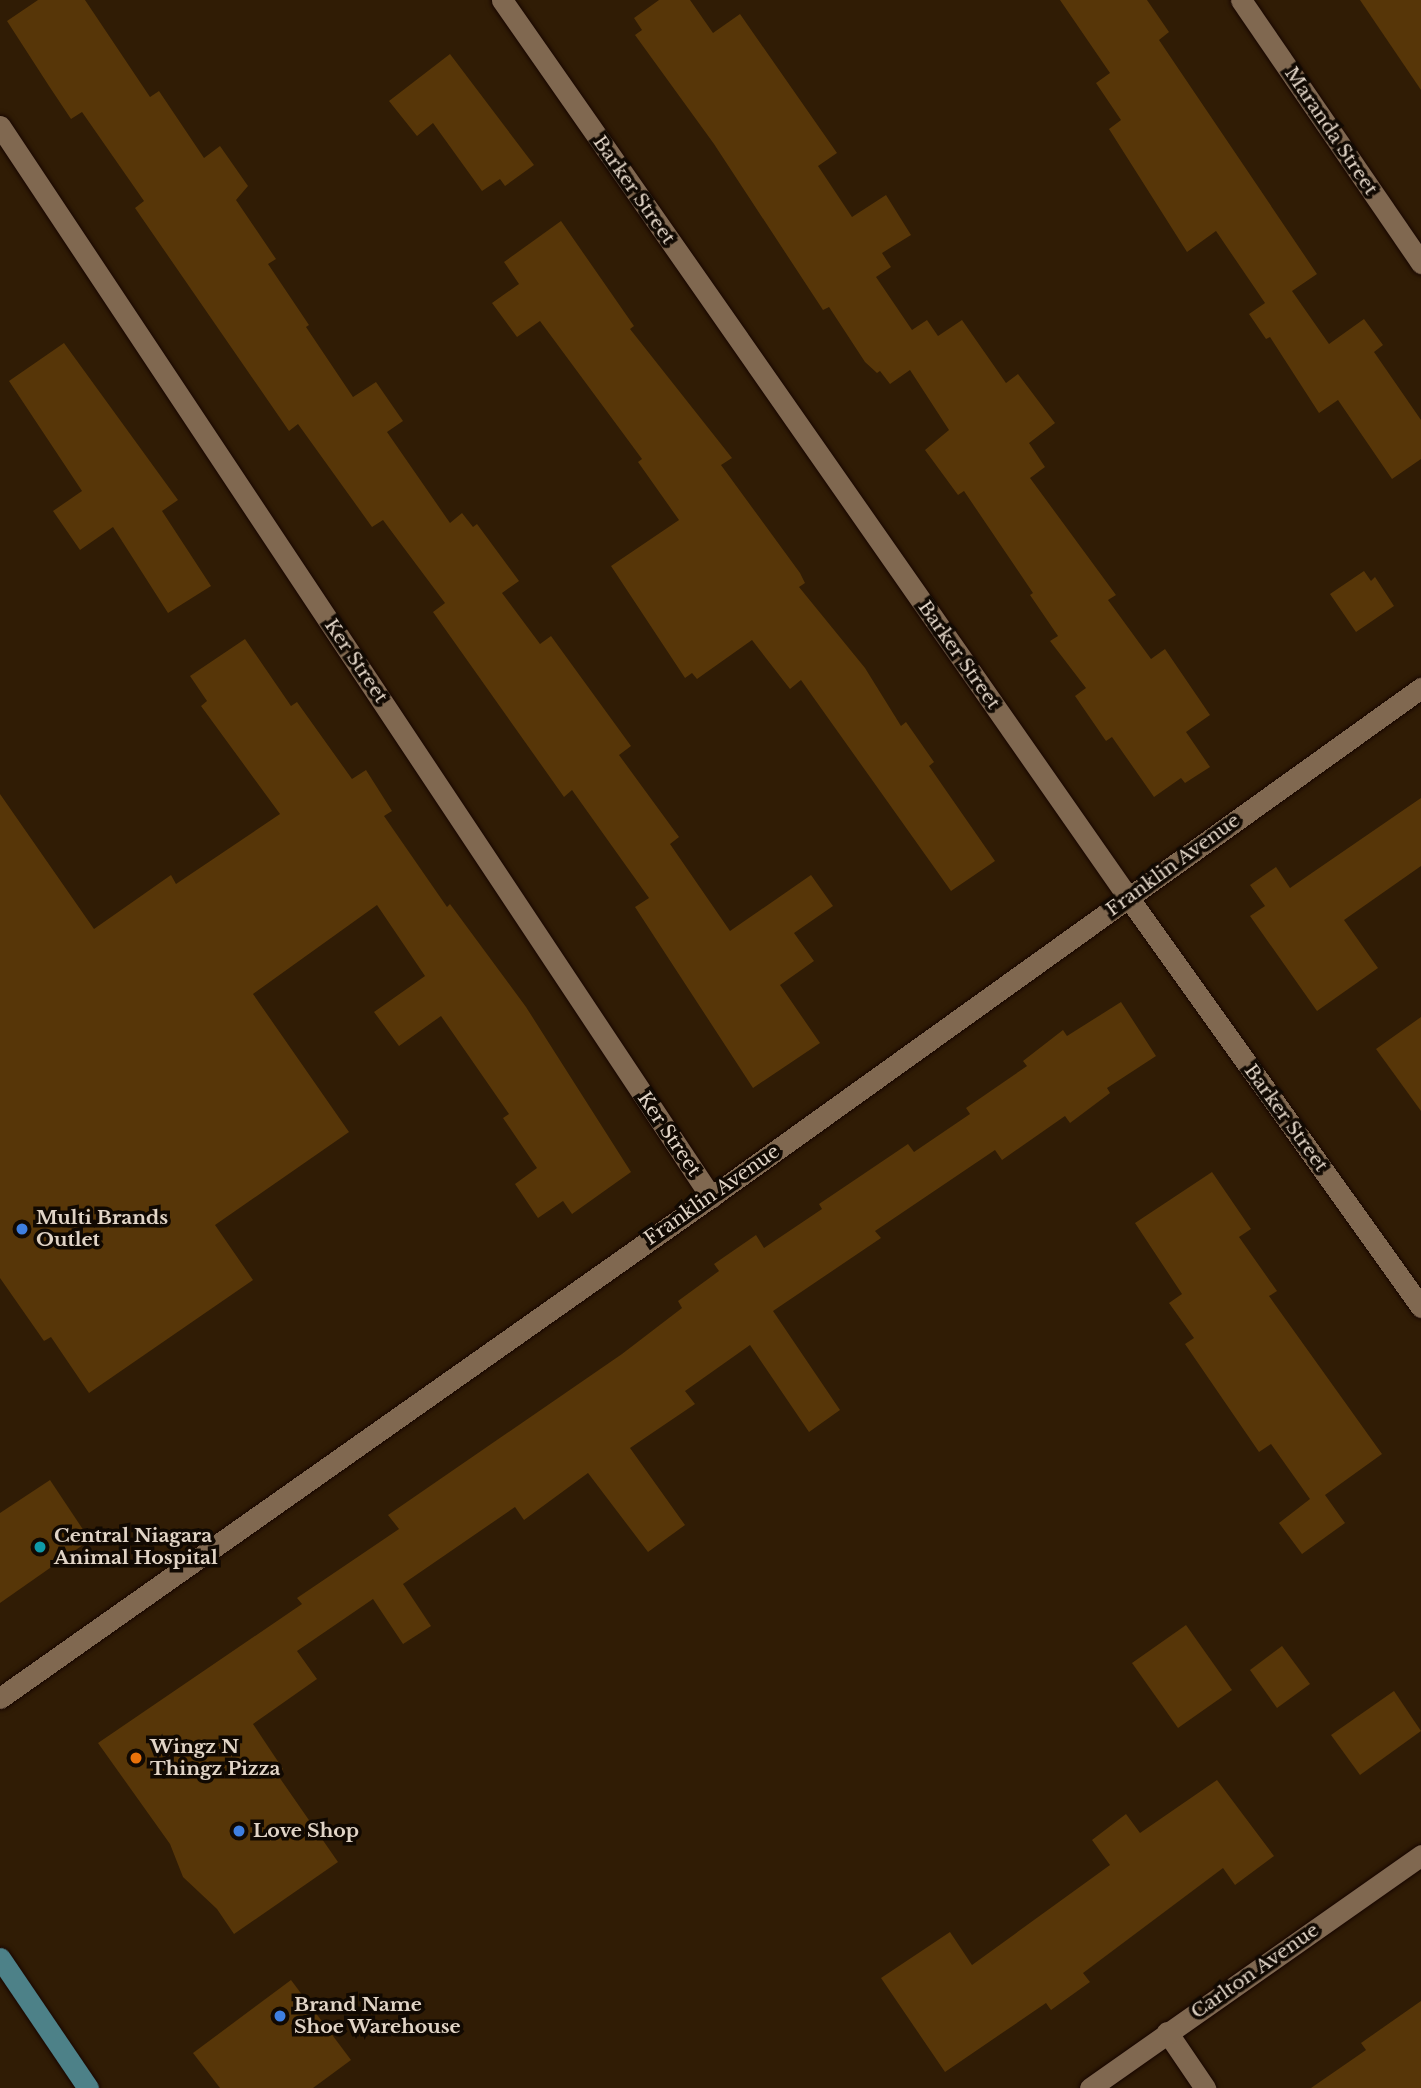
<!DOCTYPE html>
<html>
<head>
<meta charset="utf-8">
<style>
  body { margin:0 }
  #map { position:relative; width:1421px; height:2088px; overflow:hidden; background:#301c05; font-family:"Libre Baskerville",serif }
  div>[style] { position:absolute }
  .building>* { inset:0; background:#573608 }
  .roads { filter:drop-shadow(0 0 2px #170600) drop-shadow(0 0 2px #170600) }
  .minor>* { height:21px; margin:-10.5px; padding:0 10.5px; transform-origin:10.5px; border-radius:10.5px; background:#806850 }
  .major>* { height:21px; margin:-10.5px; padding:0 10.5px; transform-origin:10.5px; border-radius:10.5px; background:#4d8188 }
  .dots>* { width:19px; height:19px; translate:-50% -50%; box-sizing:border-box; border:4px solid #110902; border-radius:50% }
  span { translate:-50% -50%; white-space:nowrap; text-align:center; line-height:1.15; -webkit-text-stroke:7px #110902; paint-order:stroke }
  .street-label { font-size:19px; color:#e1d4c6 }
  .poi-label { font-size:19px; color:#e1d4c6; font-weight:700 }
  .left { translate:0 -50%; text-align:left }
</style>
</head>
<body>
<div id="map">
  <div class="building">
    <div style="clip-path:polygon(38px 0,85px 0,150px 97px,159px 91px,204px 158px,220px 146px,248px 186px,236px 200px,276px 259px,268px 264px,309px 325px,306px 327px,353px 397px,376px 382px,403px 421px,387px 432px,450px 523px,462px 513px,473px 527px,477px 524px,519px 581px,502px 593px,540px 644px,551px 636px,631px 746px,619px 755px,679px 837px,670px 844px,730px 931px,811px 875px,833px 906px,794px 933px,814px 961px,780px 985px,820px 1043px,753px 1088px,635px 907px,649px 898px,572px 790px,564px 797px,433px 612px,445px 603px,383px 520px,372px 527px,298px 424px,289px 431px,135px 208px,144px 201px,82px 112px,71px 119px,49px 86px,7px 21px)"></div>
    <div style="clip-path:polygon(659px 0,690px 0,713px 33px,740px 14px,837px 153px,818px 166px,852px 217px,886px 195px,911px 235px,882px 253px,891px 267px,876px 277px,912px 330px,927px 320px,938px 336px,962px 320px,1006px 383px,1018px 374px,1055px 423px,1029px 443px,1045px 467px,1030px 478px,1116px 595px,1108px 600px,1151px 659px,1165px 649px,1210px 715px,1186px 732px,1210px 767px,1185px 783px,1181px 778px,1154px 797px,1112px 737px,1106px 741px,1075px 696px,1086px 688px,1050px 641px,1058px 636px,1030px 595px,1033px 593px,964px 491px,958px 495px,925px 450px,949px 430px,910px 370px,890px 384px,880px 371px,877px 373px,865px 362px,829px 307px,823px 310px,714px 144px,635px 35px,642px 30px,634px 18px)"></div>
    <div style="clip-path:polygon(1060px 0,1147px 0,1169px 32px,1159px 40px,1317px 274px,1292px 291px,1329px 344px,1364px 319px,1383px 345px,1374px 352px,1421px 420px,1421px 459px,1392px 479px,1338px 400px,1319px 413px,1270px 337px,1266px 339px,1249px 314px,1265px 303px,1216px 231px,1187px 252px,1109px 129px,1121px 120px,1096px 83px,1110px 73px)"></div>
    <div style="clip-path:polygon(1360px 0,1421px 0,1421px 90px)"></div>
    <div style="clip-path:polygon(450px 54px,534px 165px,505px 186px,500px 179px,482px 191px,433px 123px,417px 136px,389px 101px)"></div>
    <div style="clip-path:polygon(561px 221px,634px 326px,630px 329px,732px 458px,721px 465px,800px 573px,805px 583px,799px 587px,865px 668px,901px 726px,906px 722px,934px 762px,929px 766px,995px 861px,951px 891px,801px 680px,790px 689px,752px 640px,697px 679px,692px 673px,685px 678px,611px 566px,679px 520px,638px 462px,642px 459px,540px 321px,517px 337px,492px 303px,519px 284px,504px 262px)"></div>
    <div style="clip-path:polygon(64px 343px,178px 500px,162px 511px,211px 586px,168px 613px,113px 527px,80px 550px,53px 511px,82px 491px,9px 381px)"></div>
    <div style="clip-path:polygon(1364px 571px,1371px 581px,1375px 577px,1394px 606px,1356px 632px,1330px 594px)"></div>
    <div style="clip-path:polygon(245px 639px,291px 706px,297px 702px,352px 779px,366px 770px,392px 811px,384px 816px,447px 907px,450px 904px,526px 1007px,631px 1172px,572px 1214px,563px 1201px,538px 1218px,515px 1184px,537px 1168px,503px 1118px,509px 1114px,441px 1016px,399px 1046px,374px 1012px,425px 976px,377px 905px,253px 994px,349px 1132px,215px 1225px,253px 1280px,89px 1393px,51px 1337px,44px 1341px,0 1278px,0 794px,94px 929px,171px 875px,176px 884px,280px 814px,201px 706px,207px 701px,190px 676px)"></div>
    <div style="clip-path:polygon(1421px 798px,1421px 866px,1344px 920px,1378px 968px,1317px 1011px,1250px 916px,1265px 906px,1250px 885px,1276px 867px,1290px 888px)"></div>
    <div style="clip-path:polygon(1121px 1002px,1156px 1056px,1107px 1088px,1110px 1093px,1070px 1123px,1065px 1116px,1002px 1160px,995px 1150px,875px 1231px,881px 1238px,773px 1311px,840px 1410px,809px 1432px,750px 1345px,685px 1391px,695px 1404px,630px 1448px,685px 1525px,648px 1552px,588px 1473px,524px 1520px,515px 1507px,403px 1584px,431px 1626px,403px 1644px,373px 1599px,297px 1651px,317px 1679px,253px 1724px,283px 1769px,277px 1774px,338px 1862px,234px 1934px,217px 1909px,183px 1877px,170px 1844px,98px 1743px,302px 1604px,297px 1598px,399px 1529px,388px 1515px,622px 1354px,682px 1308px,678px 1301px,719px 1271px,714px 1264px,756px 1235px,764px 1248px,822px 1209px,819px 1204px,908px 1144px,914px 1152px,970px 1114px,966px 1108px,1027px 1066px,1023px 1061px,1063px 1030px,1067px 1036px)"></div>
    <div style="clip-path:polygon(1421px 1017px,1421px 1111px,1376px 1049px)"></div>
    <div style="clip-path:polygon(1212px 1172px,1251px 1229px,1239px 1237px,1277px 1291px,1269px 1296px,1382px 1454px,1325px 1495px,1345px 1523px,1302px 1554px,1279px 1523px,1310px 1499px,1271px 1444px,1259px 1452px,1185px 1344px,1194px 1338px,1169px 1303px,1182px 1294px,1135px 1223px)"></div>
    <div style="clip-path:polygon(50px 1480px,90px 1540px,0 1603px,0 1513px)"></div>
    <div style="clip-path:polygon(1186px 1625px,1232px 1690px,1178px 1728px,1132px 1663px)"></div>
    <div style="clip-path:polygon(1282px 1646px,1310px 1684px,1277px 1708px,1250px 1670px)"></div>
    <div style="clip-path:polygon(1394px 1691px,1421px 1731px,1360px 1775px,1331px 1735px)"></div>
    <div style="clip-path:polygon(1217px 1780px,1274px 1856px,1235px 1885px,1223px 1868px,1083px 1973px,1090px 1982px,1051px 2010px,1046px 2003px,945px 2072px,881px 1978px,950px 1932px,972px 1965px,1110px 1865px,1092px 1840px,1126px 1814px,1140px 1833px)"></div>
    <div style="clip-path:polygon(291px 1980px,351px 2060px,313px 2088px,220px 2088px,193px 2053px)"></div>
    <div style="clip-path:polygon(1421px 2001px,1421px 2088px,1311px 2088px,1366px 2050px,1361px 2043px)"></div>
  </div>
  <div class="roads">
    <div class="minor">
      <div style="left:502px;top:0;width:1094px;rotate:55.09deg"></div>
      <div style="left:1128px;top:897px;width:504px;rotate:54.45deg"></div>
      <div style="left:1241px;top:0;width:319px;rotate:55.6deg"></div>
      <div style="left:0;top:126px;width:1286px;rotate:56.42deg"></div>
      <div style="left:0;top:1698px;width:870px;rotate:-35.17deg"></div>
      <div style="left:711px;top:1197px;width:874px;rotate:-35.64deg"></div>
      <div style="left:1167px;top:2032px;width:68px;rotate:55.8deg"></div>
      <div style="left:1090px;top:2088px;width:405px;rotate:-35.1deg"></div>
    </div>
    <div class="major">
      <div style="left:0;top:1958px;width:157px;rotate:55.9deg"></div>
    </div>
  </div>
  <div class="dots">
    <div style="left:22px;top:1229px;background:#3f7fe0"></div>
    <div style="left:40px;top:1547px;background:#0f9aa8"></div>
    <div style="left:136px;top:1758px;background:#e8710a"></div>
    <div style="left:239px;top:1831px;background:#3f7fe0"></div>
    <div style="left:280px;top:2016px;background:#3f7fe0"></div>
  </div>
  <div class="street-label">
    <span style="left:1331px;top:131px;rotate:56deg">Maranda Street</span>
    <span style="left:634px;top:190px;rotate:55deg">Barker Street</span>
    <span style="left:959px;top:655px;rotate:55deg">Barker Street</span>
    <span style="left:356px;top:661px;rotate:56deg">Ker Street</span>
    <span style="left:1173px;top:865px;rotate:-36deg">Franklin Avenue</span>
    <span style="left:1286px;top:1118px;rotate:54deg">Barker Street</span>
    <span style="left:669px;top:1134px;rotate:56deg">Ker Street</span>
    <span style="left:712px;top:1195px;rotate:-35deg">Franklin Avenue</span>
    <span style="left:1255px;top:1971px;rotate:-35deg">Carlton Avenue</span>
  </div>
  <div class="poi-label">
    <span class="left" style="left:36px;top:1229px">Multi Brands<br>Outlet</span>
    <span class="left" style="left:54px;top:1547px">Central Niagara<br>Animal Hospital</span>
    <span class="left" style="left:150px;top:1758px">Wingz N<br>Thingz Pizza</span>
    <span class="left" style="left:253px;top:1831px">Love Shop</span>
    <span class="left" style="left:294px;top:2016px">Brand Name<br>Shoe Warehouse</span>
  </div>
</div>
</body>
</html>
